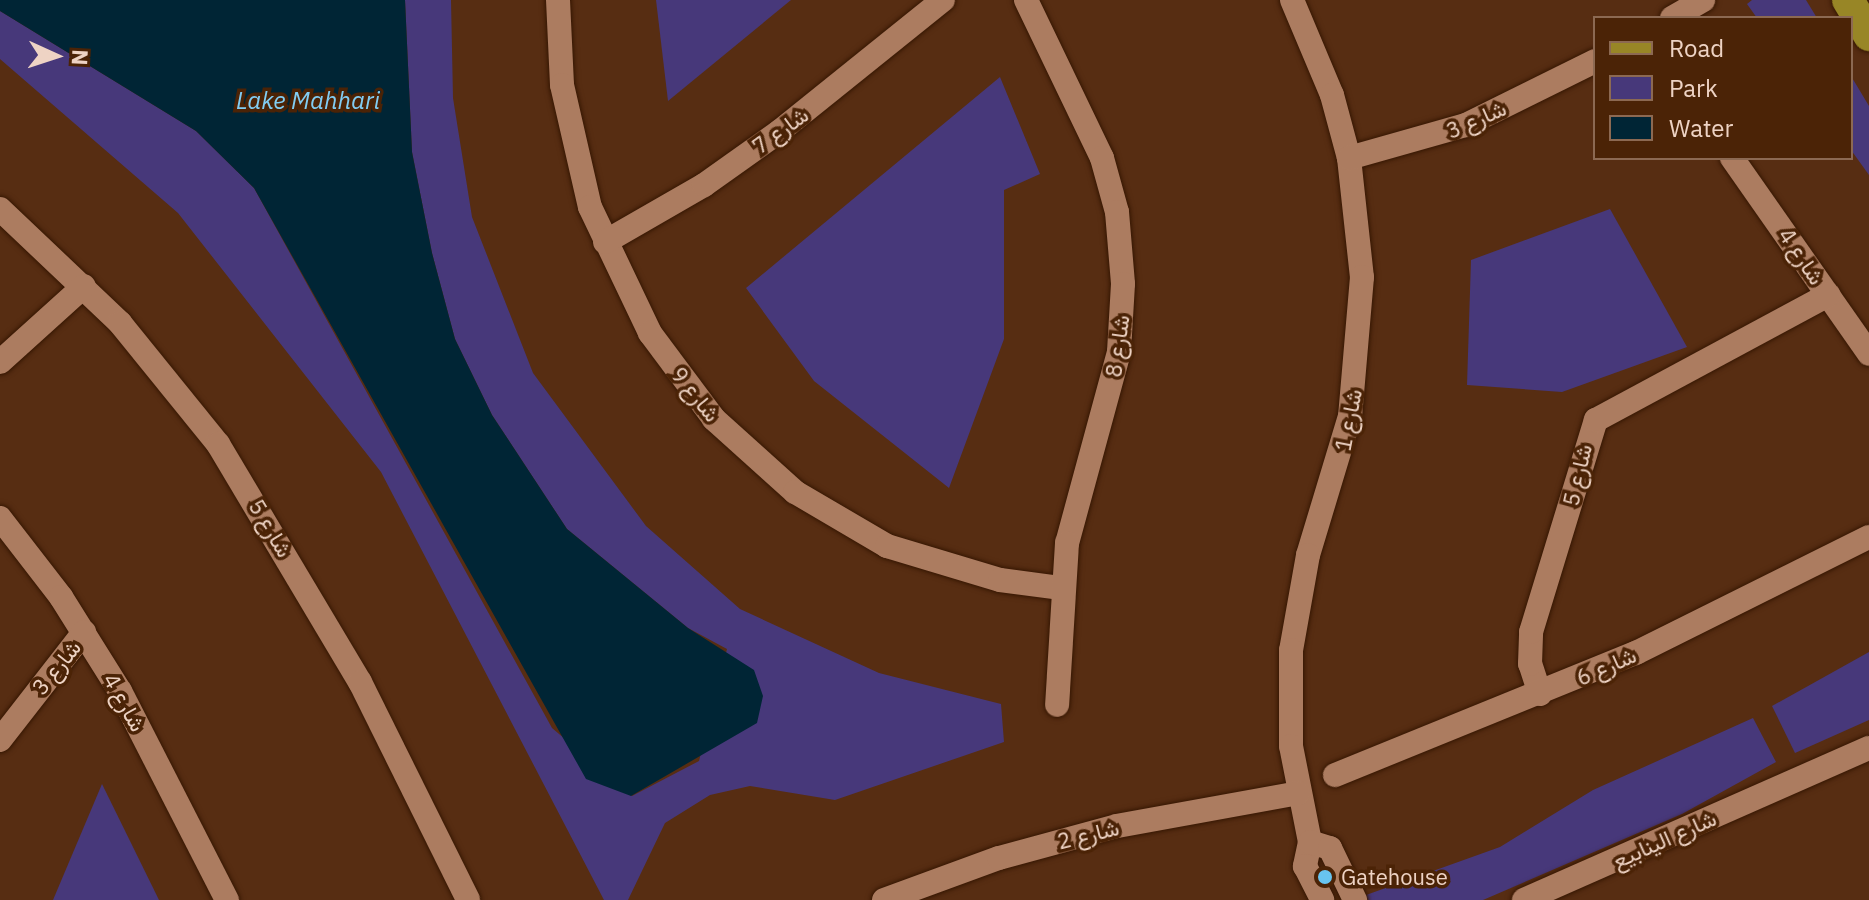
<!DOCTYPE html>
<html>
<head>
<meta charset="utf-8">
<style>
  body { margin:0 }
  #map { position:relative; width:1869px; height:900px; overflow:hidden; background:#572d12; font-family:"IBM Plex Sans",Vazirmatn,sans-serif }
  div>[style] { position:absolute }
  .green>* { inset:0; background:#47387a }
  .water>* { inset:0; background:#002535 }
  .roads { filter:drop-shadow(0 0 2px #361703) drop-shadow(0 0 2px #361703) }
  .minor>* { height:24px; margin:-12px; padding:0 12px; transform-origin:12px; border-radius:12px; background:#ac7c60 }
  .major>* { height:32px; margin:-16px; padding:0 16px; transform-origin:16px; border-radius:16px; background:#988626 }
  .dots>* { width:22px; height:22px; translate:-50% -50%; box-sizing:border-box; border:4px solid #4b2306; border-radius:50% }
  span { translate:-50% -50%; white-space:nowrap; text-align:center; line-height:1.15; -webkit-text-stroke:7px #4b2306; paint-order:stroke }
  .street-label { font-size:22px; color:#eed3c4 }
  .poi-label { font-size:22px; color:#eed3c4 }
  .left { translate:0 -50%; text-align:left }
  .water-label { font-size:24px; color:#81cdf3; font-style:italic }
  .legend { position:absolute; left:1593px; top:16px; width:260px; height:144px; box-sizing:border-box; background:#4b2306; border:2px solid #8c6952; margin:0; padding:10px 14px; list-style:none; font-size:24px; color:#eed3c4 }
  .legend li { display:flex; align-items:center; gap:16px; height:40px }
  .legend b { width:40px; border:2px solid #8c6952 }
  .north { position:absolute; left:16px; top:16px; width:80px; height:80px; -webkit-text-stroke:6px #4b2306; paint-order:stroke; rotate:93deg; font-size:22px; font-weight:700; line-height:32px; text-align:center; color:#eed3c4 }
  .north::after { content:''; display:block; margin:auto; width:28px; height:36px; background:#eed3c4; clip-path:polygon(50% 0,100% 100%,50% 72%,0 100%) }
</style>
</head>
<body>
<div id="map">
  <div class="green">
    <div style="clip-path:polygon(405px 0,451px 0,453px 98px,472px 217px,533px 373px,646px 526px,740px 609px,879px 673px,1001px 704px,1004px 742px,835px 800px,750px 786px,710px 795px,665px 823px,628px 900px,604px 900px,381px 472px,178px 213px,0 59px,0 11px,196px 131px,254px 188px,552px 728px,632px 796px,699px 761px,727px 649px,688px 628px,567px 529px,492px 415px,455px 339px,432px 253px,412px 152px)"></div>
    <div style="clip-path:polygon(656px 0,791px 0,668px 101px)"></div>
    <div style="clip-path:polygon(1752px 0,1806px 0,1817px 18px,1757px 18px,1747px 4px)"></div>
    <div style="clip-path:polygon(1851px 76px,1869px 106px,1869px 175px,1851px 150px)"></div>
    <div style="clip-path:polygon(1000px 77px,1040px 174px,1004px 190px,1004px 339px,949px 488px,814px 381px,746px 288px)"></div>
    <div style="clip-path:polygon(1610px 209px,1687px 347px,1562px 392px,1467px 385px,1471px 260px)"></div>
    <div style="clip-path:polygon(1869px 652px,1869px 720px,1795px 753px,1772px 706px)"></div>
    <div style="clip-path:polygon(1753px 718px,1776px 762px,1682px 814px,1483px 900px,1368px 900px,1366px 895px,1500px 847px,1593px 790px)"></div>
    <div style="clip-path:polygon(102px 784px,159px 900px,53px 900px)"></div>
  </div>
  <div class="water">
    <div style="clip-path:polygon(0 0,405px 0,412px 152px,432px 253px,455px 339px,492px 415px,567px 529px,688px 628px,754px 670px,763px 696px,757px 723px,631px 796px,586px 779px,254px 188px,196px 131px,0 11px)"></div>
  </div>
  <div class="roads">
    <div class="minor">
      <div style="left:558px;top:0;width:85px;rotate:87.3deg"></div>
      <div style="left:562px;top:85px;width:125px;rotate:77.1deg"></div>
      <div style="left:590px;top:207px;width:140px;rotate:64.5deg"></div>
      <div style="left:650px;top:333px;width:107px;rotate:53.3deg"></div>
      <div style="left:714px;top:419px;width:109px;rotate:42deg"></div>
      <div style="left:795px;top:492px;width:107px;rotate:30.4deg"></div>
      <div style="left:887px;top:546px;width:118px;rotate:16.7deg"></div>
      <div style="left:1000px;top:580px;width:62px;rotate:7.5deg"></div>
      <div style="left:1026px;top:0;width:175px;rotate:64.3deg"></div>
      <div style="left:1102px;top:158px;width:56px;rotate:74.5deg"></div>
      <div style="left:1117px;top:212px;width:72px;rotate:85.2deg"></div>
      <div style="left:1123px;top:284px;width:68px;rotate:93.4deg"></div>
      <div style="left:1119px;top:352px;width:198px;rotate:105.2deg"></div>
      <div style="left:1067px;top:543px;width:162px;rotate:93.5deg"></div>
      <div style="left:1292px;top:0;width:103px;rotate:67.2deg"></div>
      <div style="left:1332px;top:95px;width:65px;rotate:74.9deg"></div>
      <div style="left:1349px;top:158px;width:120px;rotate:83.8deg"></div>
      <div style="left:1362px;top:277px;width:140px;rotate:94.9deg"></div>
      <div style="left:1350px;top:416px;width:145px;rotate:106.8deg"></div>
      <div style="left:1308px;top:555px;width:97px;rotate:100.1deg"></div>
      <div style="left:1291px;top:650px;width:96px;rotate:90deg"></div>
      <div style="left:1291px;top:746px;width:98px;rotate:78.8deg"></div>
      <div style="left:1310px;top:842px;width:25px;rotate:102deg"></div>
      <div style="left:1305px;top:866px;width:38px;rotate:63deg"></div>
      <div style="left:1672px;top:18px;width:36px;rotate:-30deg"></div>
      <div style="left:1349px;top:158px;width:122px;rotate:-15.8deg"></div>
      <div style="left:1466px;top:125px;width:144px;rotate:-26.4deg"></div>
      <div style="left:1732px;top:158px;width:239px;rotate:55deg"></div>
      <div style="left:0;top:209px;width:166px;rotate:43.5deg"></div>
      <div style="left:120px;top:323px;width:156px;rotate:51deg"></div>
      <div style="left:218px;top:444px;width:277px;rotate:59.2deg"></div>
      <div style="left:360px;top:682px;width:243px;rotate:63.6deg"></div>
      <div style="left:605px;top:242px;width:114px;rotate:-29.9deg"></div>
      <div style="left:704px;top:185px;width:93px;rotate:-35.4deg"></div>
      <div style="left:780px;top:131px;width:209px;rotate:-38.8deg"></div>
      <div style="left:0;top:362px;width:113px;rotate:-42.1deg"></div>
      <div style="left:0;top:518px;width:100px;rotate:52.3deg"></div>
      <div style="left:61px;top:597px;width:111px;rotate:57.9deg"></div>
      <div style="left:120px;top:691px;width:235px;rotate:62.9deg"></div>
      <div style="left:1540px;top:694px;width:32px;rotate:-108deg"></div>
      <div style="left:1530px;top:664px;width:32px;rotate:-88deg"></div>
      <div style="left:1531px;top:632px;width:222px;rotate:-73deg"></div>
      <div style="left:1596px;top:420px;width:264px;rotate:-28.3deg"></div>
      <div style="left:0;top:740px;width:137px;rotate:-52.1deg"></div>
      <div style="left:1335px;top:775px;width:325px;rotate:-22.1deg"></div>
      <div style="left:1636px;top:653px;width:260px;rotate:-26.5deg"></div>
      <div style="left:1310px;top:842px;width:21px;rotate:17deg"></div>
      <div style="left:1330px;top:848px;width:58px;rotate:64.3deg"></div>
      <div style="left:884px;top:900px;width:122px;rotate:-20.1deg"></div>
      <div style="left:999px;top:858px;width:122px;rotate:-15.2deg"></div>
      <div style="left:1117px;top:826px;width:184px;rotate:-10.3deg"></div>
      <div style="left:1524px;top:900px;width:377px;rotate:-23.8deg"></div>
    </div>
    <div class="major">
      <div style="left:1848px;top:0;width:41px;rotate:59deg"></div>
    </div>
  </div>
  <div class="dots">
    <div style="left:1325px;top:877px;background:#68c4f0"></div>
  </div>
  <div class="street-label">
    <span style="left:1476px;top:119px;rotate:-24deg">شارع 3</span>
    <span style="left:780px;top:130px;rotate:-36deg">شارع 7</span>
    <span style="left:1802px;top:256px;rotate:56deg">شارع 4</span>
    <span style="left:1117px;top:346px;rotate:-82deg">شارع 8</span>
    <span style="left:696px;top:394px;rotate:51deg">شارع 9</span>
    <span style="left:1348px;top:420px;rotate:-79deg">شارع 1</span>
    <span style="left:1577px;top:475px;rotate:-77deg">شارع 5</span>
    <span style="left:271px;top:528px;rotate:59deg">شارع 5</span>
    <span style="left:1606px;top:666px;rotate:-24deg">شارع 6</span>
    <span style="left:56px;top:667px;rotate:-51deg">شارع 3</span>
    <span style="left:125px;top:702px;rotate:61deg">شارع 4</span>
    <span style="left:1088px;top:834px;rotate:-14deg">شارع 2</span>
    <span style="left:1664px;top:839px;rotate:-24deg">شارع الينابيع</span>
  </div>
  <div class="poi-label">
    <span class="left" style="left:1341px;top:877px">Gatehouse</span>
  </div>
  <div class="water-label">
    <span style="left:308px;top:101px">Lake Mahhari</span>
  </div>
  <ul class="legend">
  <li><b style="height:10px;background:#988626"></b>Road</li>
  <li><b style="height:22px;background:#47387a"></b>Park</li>
  <li><b style="height:22px;background:#002535"></b>Water</li>
  </ul>
  <div class="north">N</div>
</div>
</body>
</html>
